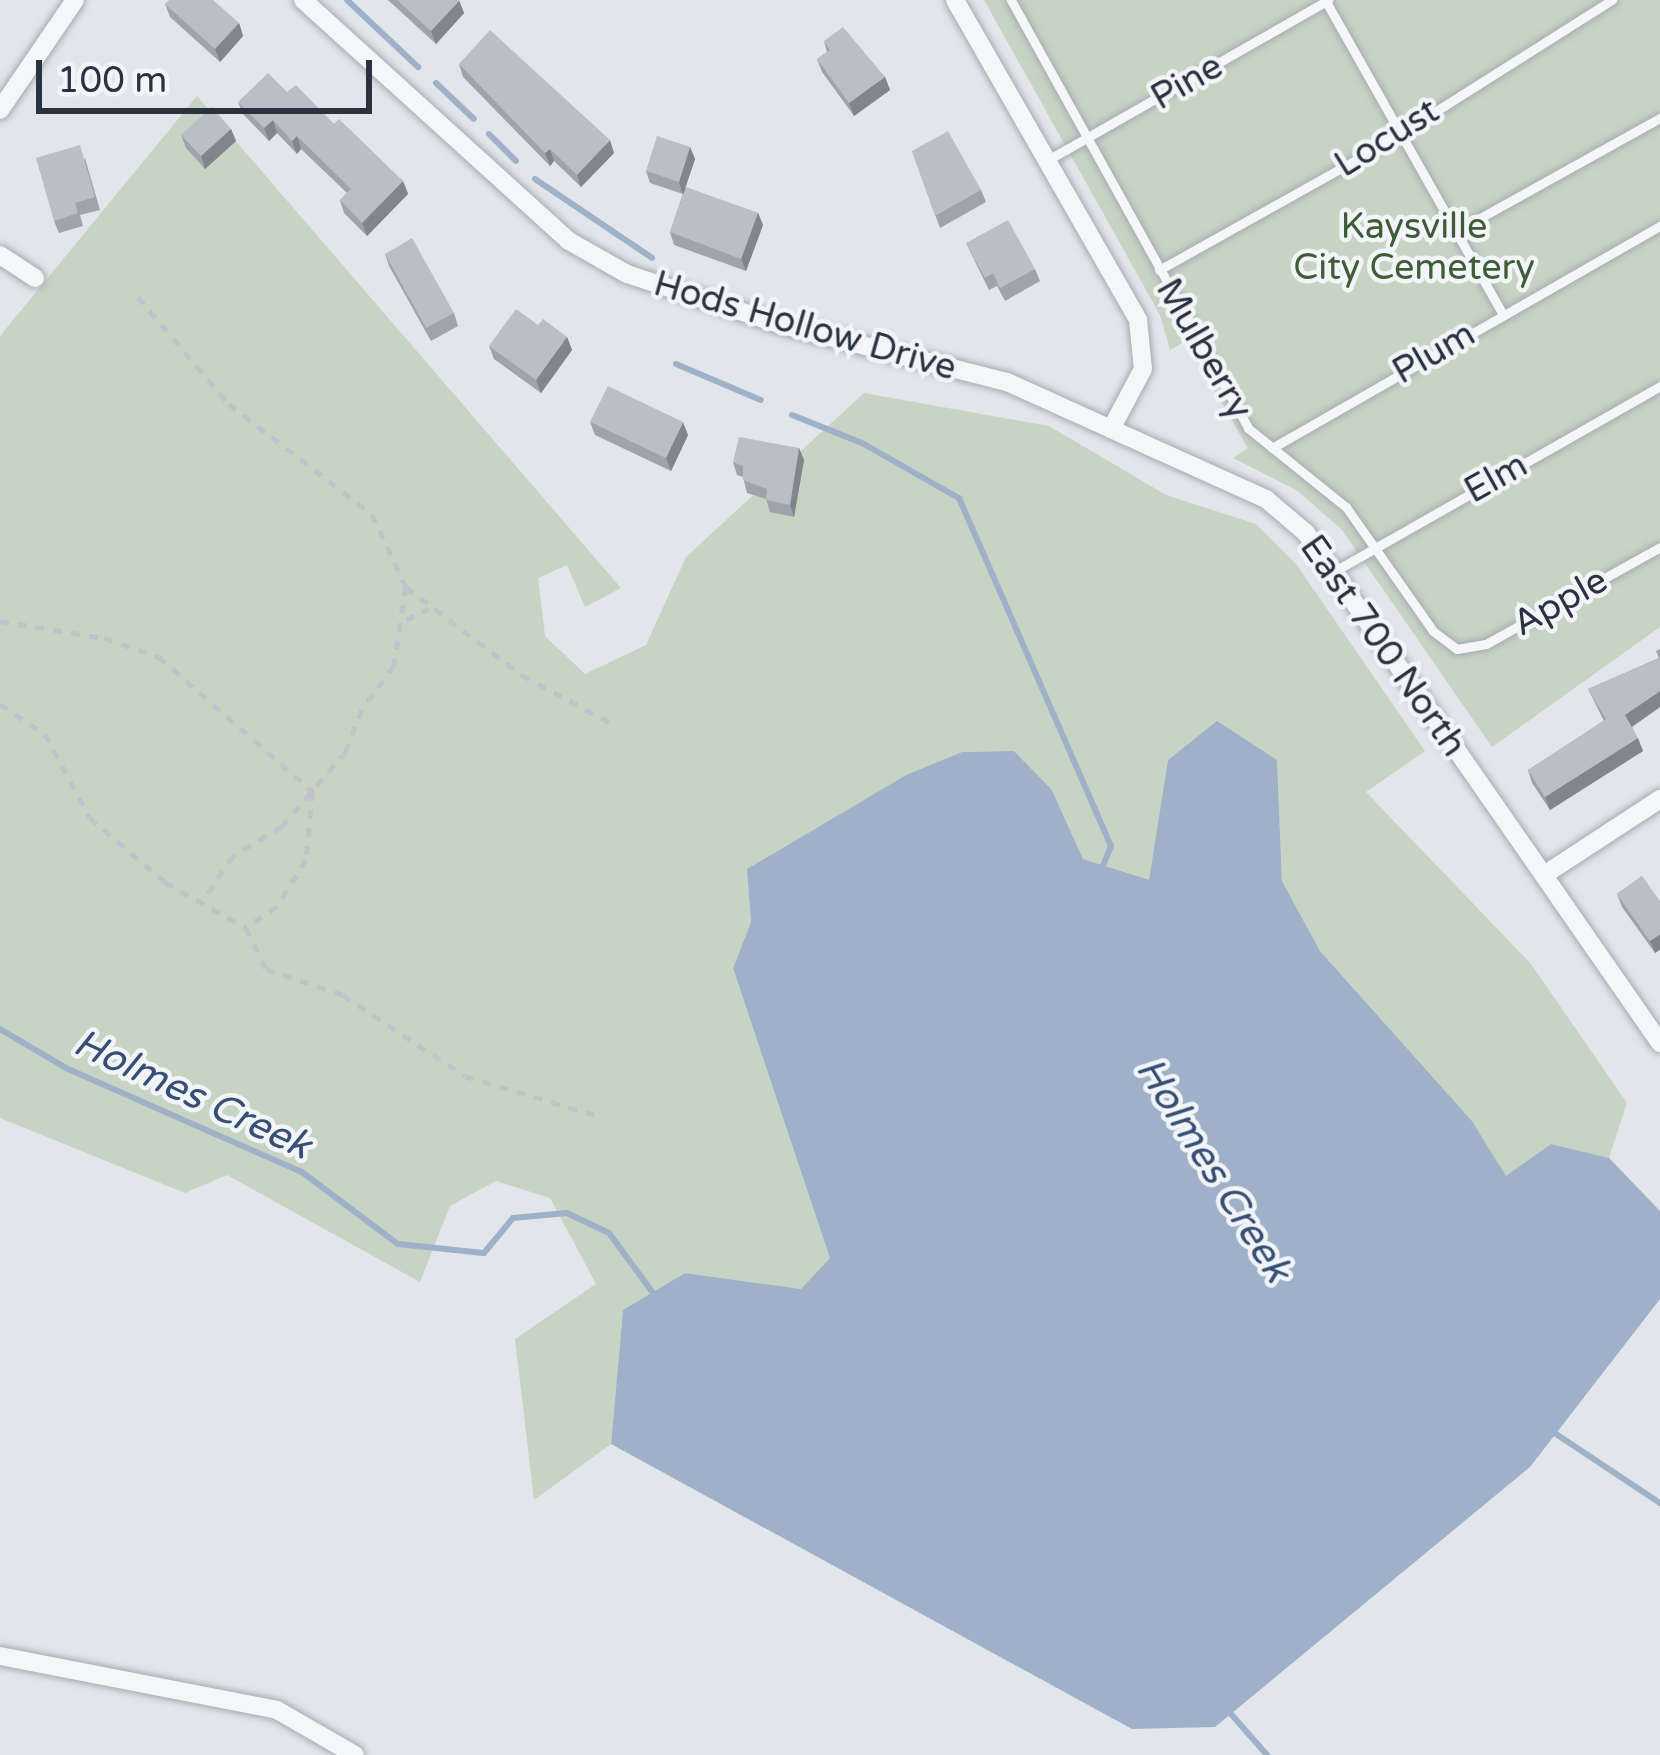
<!DOCTYPE html>
<html>
<head>
<meta charset="utf-8">
<style>
  body { margin:0 }
  #map { position:relative; width:1660px; height:1755px; overflow:hidden; background:#e2e5ea; font-family:"Varela Round",sans-serif }
  div>[style] { position:absolute }
  .green>* { inset:0; background:#c7d4c3 }
  .water>* { inset:0; background:#9eb1c9 }
  .stream>* { height:6px; margin:-3px; padding:0 3px; transform-origin:3px; border-radius:3px; background:#9eb1c9 }
  .path>* { height:4.5px; margin-top:-2.25px; transform-origin:0; background:repeating-linear-gradient(90deg,#c0c3c9 0 9px,transparent 0 18px) }
  .roads { filter:drop-shadow(0 0 3px #a7acb4) drop-shadow(0 0 3px #a7acb4) }
  .lane>* { height:9px; margin:-4.5px; padding:0 4.5px; transform-origin:4.5px; border-radius:4.5px; background:#f5f6f8 }
  .street>* { height:18px; margin:-9px; padding:0 9px; transform-origin:9px; border-radius:9px; background:#f5f6f8 }
  .wall>* { inset:0; background:#9fa3ab }
  .shaded-wall>* { inset:0; background:#82858b }
  .building>* { inset:0; background:#b9bec7 }
  span { translate:-50% -50%; white-space:nowrap; text-align:center; line-height:1.15; -webkit-text-stroke:9px #f2f4f7; paint-order:stroke }
  .street-label { font-size:36px; color:#2a3242 }
  .park-label { font-size:36px; color:#3d5d38 }
  .water-label { font-size:39px; color:#354f75; font-style:italic }
  .scale { position:absolute; left:36px; top:60px; width:336px; height:54px; box-sizing:border-box; border:6px solid #2a3242; border-top:0; padding-left:15px; font-size:36px; line-height:42px; white-space:nowrap; color:#2a3242; -webkit-text-stroke:9px #f2f4f7; paint-order:stroke }
</style>
</head>
<body>
<div id="map">
  <div class="green">
    <div style="clip-path:polygon(984px 0,1660px 0,1660px 627px,1492px 747px,1342px 530px,1298px 491px,1233px 458px,1248px 448px,1186px 341px,1170px 350px,1160px 315px)"></div>
    <div style="clip-path:polygon(197px 96px,621px 588px,585px 607px,567px 565px,538px 578px,545px 636px,585px 674px,646px 645px,686px 557px,864px 393px,1049px 426px,1166px 495px,1256px 524px,1296px 564px,1425px 751px,1366px 792px,1531px 964px,1627px 1103px,1609px 1158px,1551px 1144px,1506px 1177px,1472px 1121px,1320px 951px,1282px 881px,1277px 760px,1168px 760px,1149px 881px,1083px 859px,1052px 790px,1014px 751px,962px 752px,906px 775px,747px 869px,751px 922px,733px 968px,831px 1258px,801px 1289px,685px 1273px,623px 1310px,611px 1444px,534px 1500px,515px 1339px,596px 1284px,550px 1198px,496px 1181px,450px 1206px,420px 1282px,227px 1175px,185px 1193px,0 1118px,0 336px)"></div>
  </div>
  <div class="water">
    <div style="clip-path:polygon(1217px 721px,1277px 760px,1282px 881px,1320px 951px,1472px 1121px,1506px 1176px,1551px 1144px,1609px 1158px,1660px 1211px,1660px 1299px,1530px 1467px,1215px 1727px,1132px 1729px,611px 1444px,623px 1310px,685px 1273px,801px 1289px,830px 1258px,733px 968px,751px 922px,747px 869px,906px 775px,962px 752px,1014px 751px,1052px 790px,1083px 859px,1149px 880px,1168px 760px)"></div>
  </div>
  <div class="stream">
    <div style="left:347px;top:0;width:98px;rotate:43.3deg"></div>
    <div style="left:436px;top:83px;width:52px;rotate:43.5deg"></div>
    <div style="left:489px;top:134px;width:38px;rotate:45deg"></div>
    <div style="left:535px;top:179px;width:141px;rotate:34deg"></div>
    <div style="left:676px;top:364px;width:92px;rotate:23deg"></div>
    <div style="left:792px;top:415px;width:75px;rotate:21.8deg"></div>
    <div style="left:862px;top:443px;width:112px;rotate:29.6deg"></div>
    <div style="left:959px;top:498px;width:380px;rotate:66.4deg"></div>
    <div style="left:1111px;top:846px;width:24px;rotate:112deg"></div>
    <div style="left:0;top:1029px;width:79px;rotate:30.5deg"></div>
    <div style="left:68px;top:1069px;width:256px;rotate:23.8deg"></div>
    <div style="left:302px;top:1172px;width:120px;rotate:36.9deg"></div>
    <div style="left:398px;top:1244px;width:86px;rotate:6deg"></div>
    <div style="left:484px;top:1253px;width:45px;rotate:-50.4deg"></div>
    <div style="left:513px;top:1218px;width:54px;rotate:-5.3deg"></div>
    <div style="left:567px;top:1213px;width:47px;rotate:25.5deg"></div>
    <div style="left:609px;top:1233px;width:79px;rotate:53.7deg"></div>
    <div style="left:1553px;top:1432px;width:128px;rotate:33.6deg"></div>
    <div style="left:1231px;top:1714px;width:55px;rotate:48.7deg"></div>
  </div>
  <div class="path">
    <div style="left:138px;top:297px;width:140px;rotate:49.6deg"></div>
    <div style="left:229px;top:404px;width:180px;rotate:37.6deg"></div>
    <div style="left:372px;top:514px;width:81px;rotate:65deg"></div>
    <div style="left:406px;top:587px;width:80px;rotate:98.6deg"></div>
    <div style="left:394px;top:666px;width:54px;rotate:126deg"></div>
    <div style="left:362px;top:710px;width:45px;rotate:110.9deg"></div>
    <div style="left:346px;top:752px;width:99px;rotate:130.5deg"></div>
    <div style="left:282px;top:827px;width:57px;rotate:149.4deg"></div>
    <div style="left:233px;top:856px;width:56px;rotate:123.4deg"></div>
    <div style="left:406px;top:587px;width:146px;rotate:37.2deg"></div>
    <div style="left:522px;top:675px;width:99px;rotate:28.4deg"></div>
    <div style="left:406px;top:620px;width:25px;rotate:-27deg"></div>
    <div style="left:0;top:621px;width:105px;rotate:9.3deg"></div>
    <div style="left:104px;top:638px;width:58px;rotate:19.1deg"></div>
    <div style="left:159px;top:657px;width:205px;rotate:41.2deg"></div>
    <div style="left:313px;top:792px;width:68px;rotate:95.9deg"></div>
    <div style="left:306px;top:860px;width:55px;rotate:121.7deg"></div>
    <div style="left:277px;top:907px;width:37px;rotate:146deg"></div>
    <div style="left:0;top:704px;width:54px;rotate:33.7deg"></div>
    <div style="left:45px;top:734px;width:95px;rotate:61.8deg"></div>
    <div style="left:90px;top:818px;width:99px;rotate:40.5deg"></div>
    <div style="left:165px;top:882px;width:93px;rotate:29.6deg"></div>
    <div style="left:246px;top:928px;width:46px;rotate:64deg"></div>
    <div style="left:266px;top:969px;width:81px;rotate:18.7deg"></div>
    <div style="left:343px;top:995px;width:146px;rotate:33.6deg"></div>
    <div style="left:465px;top:1076px;width:139px;rotate:16.7deg"></div>
  </div>
  <div class="roads">
    <div class="lane">
      <div style="left:1011px;top:0;width:489px;rotate:61deg"></div>
      <div style="left:1248px;top:428px;width:126px;rotate:38.9deg"></div>
      <div style="left:1346px;top:507px;width:151px;rotate:54.9deg"></div>
      <div style="left:1433px;top:631px;width:30px;rotate:37deg"></div>
      <div style="left:1457px;top:649px;width:29px;rotate:-10deg"></div>
      <div style="left:1486px;top:644px;width:199px;rotate:-29.1deg"></div>
      <div style="left:1325px;top:0;width:362px;rotate:60.5deg"></div>
      <div style="left:1046px;top:161px;width:325px;rotate:-29.7deg"></div>
      <div style="left:1455px;top:232px;width:235px;rotate:-29.1deg"></div>
      <div style="left:1159px;top:270px;width:258px;rotate:-29.2deg"></div>
      <div style="left:1384px;top:144px;width:270px;rotate:-32.3deg"></div>
      <div style="left:1272px;top:448px;width:447px;rotate:-29.8deg"></div>
      <div style="left:1333px;top:572px;width:376px;rotate:-29.6deg"></div>
    </div>
    <div class="street">
      <div style="left:303px;top:0;width:359px;rotate:42.2deg"></div>
      <div style="left:569px;top:241px;width:67px;rotate:29.6deg"></div>
      <div style="left:627px;top:274px;width:160px;rotate:18.2deg"></div>
      <div style="left:779px;top:324px;width:235px;rotate:14.3deg"></div>
      <div style="left:1007px;top:382px;width:114px;rotate:24.3deg"></div>
      <div style="left:955px;top:0;width:369px;rotate:60.2deg"></div>
      <div style="left:1138px;top:320px;width:49px;rotate:84.2deg"></div>
      <div style="left:1143px;top:369px;width:68px;rotate:118.1deg"></div>
      <div style="left:1111px;top:429px;width:170px;rotate:24.3deg"></div>
      <div style="left:1266px;top:499px;width:52px;rotate:40.4deg"></div>
      <div style="left:1306px;top:533px;width:621px;rotate:55.23deg"></div>
      <div style="left:0;top:110px;width:133px;rotate:-55.7deg"></div>
      <div style="left:0;top:255px;width:42px;rotate:33.3deg"></div>
      <div style="left:1544px;top:875px;width:139px;rotate:-33.2deg"></div>
      <div style="left:0;top:1656px;width:282px;rotate:11deg"></div>
      <div style="left:277px;top:1710px;width:90px;rotate:30deg"></div>
    </div>
  </div>
  <div class="wall">
    <div style="clip-path:polygon(388px 0,459px 0,464px 13px,436px 44px)"></div>
    <div style="clip-path:polygon(165px 4px,239px 23px,243px 36px,220px 62px,170px 17px)"></div>
    <div style="clip-path:polygon(824px 41px,885px 77px,890px 90px,854px 116px,822px 72px,817px 59px,827px 52px)"></div>
    <div style="clip-path:polygon(459px 64px,614px 153px,581px 187px,554px 161px,550px 166px,463px 77px)"></div>
    <div style="clip-path:polygon(287px 92px,334px 124px,403px 181px,408px 194px,367px 236px,344px 213px,340px 200px,347px 193px,301px 149px,297px 154px,277px 133px,269px 141px,243px 114px,238px 102px)"></div>
    <div style="clip-path:polygon(231px 129px,236px 141px,205px 169px,186px 148px,181px 135px)"></div>
    <div style="clip-path:polygon(690px 147px,695px 159px,685px 188px,758px 213px,763px 225px,746px 271px,674px 245px,670px 232px,683px 194px,650px 183px,646px 171px)"></div>
    <div style="clip-path:polygon(912px 151px,981px 190px,986px 202px,940px 228px)"></div>
    <div style="clip-path:polygon(85px 158px,100px 210px,80px 215px,83px 226px,59px 233px,54px 221px)"></div>
    <div style="clip-path:polygon(966px 243px,1035px 269px,1040px 281px,1005px 301px,997px 286px,989px 290px)"></div>
    <div style="clip-path:polygon(385px 254px,454px 313px,458px 326px,431px 341px,389px 266px)"></div>
    <div style="clip-path:polygon(538px 325px,567px 337px,572px 350px,541px 393px,494px 359px,489px 346px)"></div>
    <div style="clip-path:polygon(590px 422px,688px 435px,671px 471px,595px 435px)"></div>
    <div style="clip-path:polygon(799px 448px,804px 460px,794px 517px,770px 512px,766px 499px,747px 493px,743px 477px,737px 475px,733px 462px)"></div>
    <div style="clip-path:polygon(1660px 649px,1660px 707px,1632px 727px,1643px 751px,1550px 810px,1532px 783px,1528px 770px,1604px 721px,1588px 689px,1659px 658px,1656px 651px)"></div>
    <div style="clip-path:polygon(1642px 876px,1655px 953px,1622px 907px,1617px 894px)"></div>
  </div>
  <div class="shaded-wall">
    <div style="clip-path:polygon(459px 1px,464px 13px,436px 44px,431px 31px)"></div>
    <div style="clip-path:polygon(239px 23px,243px 36px,220px 62px,215px 49px)"></div>
    <div style="clip-path:polygon(885px 77px,890px 90px,854px 116px,849px 103px)"></div>
    <div style="clip-path:polygon(273px 120px,277px 133px,269px 141px,264px 128px)"></div>
    <div style="clip-path:polygon(231px 129px,236px 141px,205px 169px,201px 156px)"></div>
    <div style="clip-path:polygon(297px 136px,301px 149px,297px 154px,292px 141px)"></div>
    <div style="clip-path:polygon(610px 140px,614px 153px,581px 187px,577px 175px)"></div>
    <div style="clip-path:polygon(690px 147px,695px 159px,683px 195px,679px 182px)"></div>
    <div style="clip-path:polygon(550px 149px,554px 161px,550px 166px,545px 153px)"></div>
    <div style="clip-path:polygon(403px 181px,408px 194px,367px 236px,362px 223px)"></div>
    <div style="clip-path:polygon(758px 213px,763px 225px,746px 271px,741px 259px)"></div>
    <div style="clip-path:polygon(567px 337px,572px 350px,541px 393px,536px 380px)"></div>
    <div style="clip-path:polygon(683px 422px,688px 435px,671px 471px,666px 458px)"></div>
    <div style="clip-path:polygon(799px 448px,804px 460px,794px 517px,790px 505px)"></div>
    <div style="clip-path:polygon(1660px 691px,1660px 707px,1630px 728px,1625px 715px)"></div>
    <div style="clip-path:polygon(1638px 738px,1643px 751px,1550px 810px,1545px 797px)"></div>
    <div style="clip-path:polygon(1660px 934px,1660px 950px,1655px 953px,1650px 941px)"></div>
  </div>
  <div class="building">
    <div style="clip-path:polygon(169px 0,213px 0,239px 23px,215px 49px,165px 4px)"></div>
    <div style="clip-path:polygon(397px 0,459px 0,459px 1px,431px 31px)"></div>
    <div style="clip-path:polygon(843px 27px,885px 77px,849px 103px,817px 59px,830px 50px,824px 41px)"></div>
    <div style="clip-path:polygon(490px 30px,610px 140px,577px 175px,550px 149px,545px 153px,459px 64px)"></div>
    <div style="clip-path:polygon(268px 73px,287px 92px,296px 85px,334px 124px,339px 119px,403px 181px,362px 223px,340px 200px,351px 189px,297px 136px,292px 141px,273px 120px,264px 128px,238px 102px)"></div>
    <div style="clip-path:polygon(212px 107px,231px 129px,201px 156px,181px 135px)"></div>
    <div style="clip-path:polygon(948px 131px,981px 190px,935px 216px,912px 151px)"></div>
    <div style="clip-path:polygon(657px 136px,690px 147px,679px 182px,646px 171px)"></div>
    <div style="clip-path:polygon(80px 145px,95px 197px,75px 203px,78px 213px,54px 221px,36px 158px)"></div>
    <div style="clip-path:polygon(686px 187px,758px 213px,741px 259px,670px 232px)"></div>
    <div style="clip-path:polygon(1008px 220px,1035px 269px,1000px 288px,993px 273px,985px 278px,966px 243px)"></div>
    <div style="clip-path:polygon(412px 238px,454px 313px,426px 328px,385px 254px)"></div>
    <div style="clip-path:polygon(516px 309px,538px 325px,543px 319px,567px 337px,536px 380px,489px 346px)"></div>
    <div style="clip-path:polygon(608px 386px,683px 422px,666px 458px,590px 422px)"></div>
    <div style="clip-path:polygon(739px 437px,799px 448px,790px 505px,766px 500px,767px 489px,743px 480px,743px 466px,733px 462px)"></div>
    <div style="clip-path:polygon(1660px 658px,1660px 691px,1625px 715px,1638px 738px,1545px 797px,1528px 770px,1606px 719px,1588px 689px)"></div>
    <div style="clip-path:polygon(1642px 876px,1660px 901px,1660px 934px,1650px 941px,1617px 894px)"></div>
  </div>
  <div class="street-label">
    <span style="left:1187px;top:82px;rotate:-30deg">Pine</span>
    <span style="left:1387px;top:138px;rotate:-32deg">Locust</span>
    <span style="left:805px;top:326px;rotate:16deg">Hods Hollow Drive</span>
    <span style="left:1204px;top:349px;rotate:60deg">Mulberry</span>
    <span style="left:1434px;top:353px;rotate:-30deg">Plum</span>
    <span style="left:1496px;top:478px;rotate:-29deg">Elm</span>
    <span style="left:1560px;top:602px;rotate:-29deg">Apple</span>
    <span style="left:1383px;top:646px;rotate:55deg">East 700 North</span>
  </div>
  <div class="park-label">
    <span style="left:1414px;top:247px">Kaysville<br>City Cemetery</span>
  </div>
  <div class="water-label">
    <span style="left:192px;top:1095px;rotate:25deg">Holmes Creek</span>
    <span style="left:1213px;top:1170px;rotate:58deg">Holmes Creek</span>
  </div>
  <div class="scale">100 m</div>
</div>
</body>
</html>
